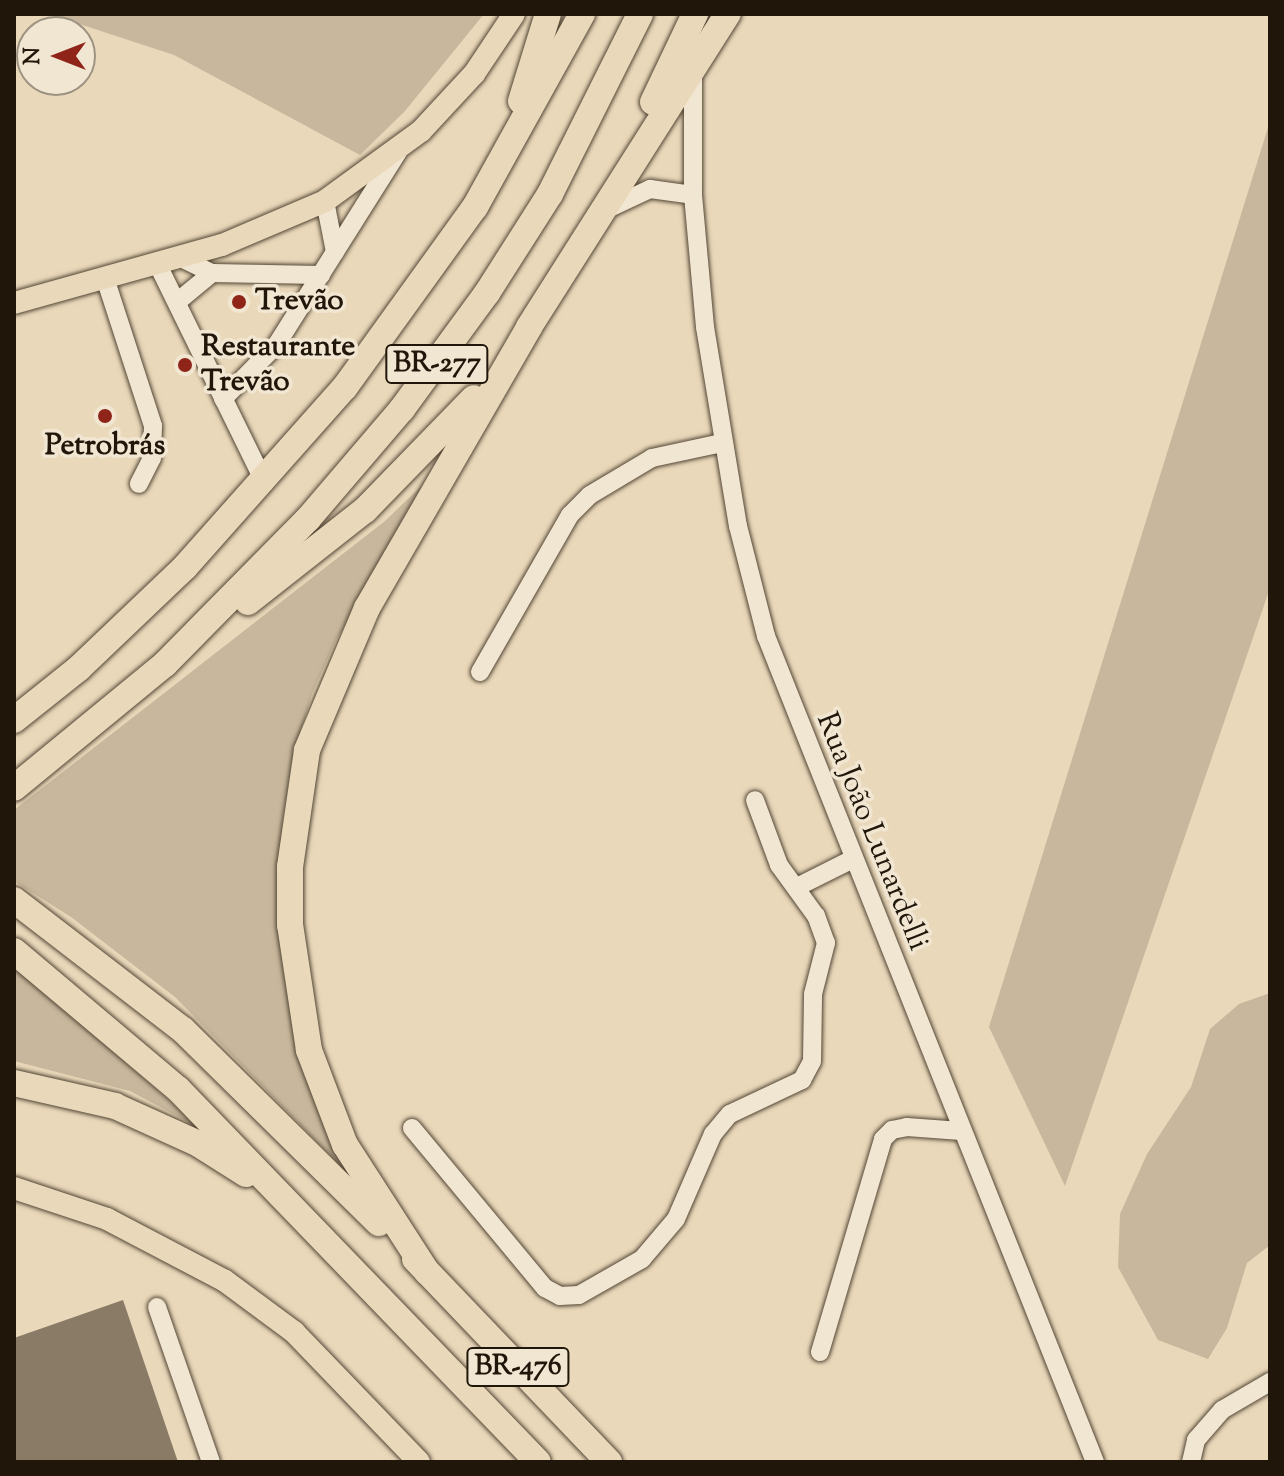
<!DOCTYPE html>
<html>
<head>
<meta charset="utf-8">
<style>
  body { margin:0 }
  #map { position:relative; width:1284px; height:1476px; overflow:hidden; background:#ead8ba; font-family:"Sorts Mill Goudy",serif }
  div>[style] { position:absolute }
  .green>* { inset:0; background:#c8b79c }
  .building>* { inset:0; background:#897b65 }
  .roads { filter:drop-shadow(0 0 2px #524635) drop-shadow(0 0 2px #524635) }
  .minor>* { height:18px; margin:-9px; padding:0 9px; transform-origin:9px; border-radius:9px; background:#f1e6d2 }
  .major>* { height:22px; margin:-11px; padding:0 11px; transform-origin:11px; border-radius:11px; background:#ead8ba }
  .highway>* { height:26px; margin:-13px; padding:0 13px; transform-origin:13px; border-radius:13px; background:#ead8ba }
  .dots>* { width:22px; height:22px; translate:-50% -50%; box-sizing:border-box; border:4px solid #f1e6d2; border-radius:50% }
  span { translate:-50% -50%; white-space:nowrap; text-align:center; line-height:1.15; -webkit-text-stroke:7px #f1e6d2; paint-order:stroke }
  .shield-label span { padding:2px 6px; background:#f1e6d2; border:2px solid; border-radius:6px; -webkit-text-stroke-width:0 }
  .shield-label { font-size:28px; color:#201609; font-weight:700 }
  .poi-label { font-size:30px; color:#201609; font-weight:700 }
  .left { translate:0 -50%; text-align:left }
  .street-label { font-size:30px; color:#201609 }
  .frame { position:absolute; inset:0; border:16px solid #201609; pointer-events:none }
  .north { position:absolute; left:16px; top:16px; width:80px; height:80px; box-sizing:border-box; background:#f1e6d2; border:2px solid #9d9382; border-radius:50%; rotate:270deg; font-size:22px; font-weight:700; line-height:32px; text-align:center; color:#201609 }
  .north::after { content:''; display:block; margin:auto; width:28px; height:36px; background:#8f2418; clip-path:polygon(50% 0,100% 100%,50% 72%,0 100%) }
</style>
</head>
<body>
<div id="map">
  <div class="green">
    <div style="clip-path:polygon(49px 14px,484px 14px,405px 111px,360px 155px,174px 55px)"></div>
    <div style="clip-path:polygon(1270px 121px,1270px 588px,1065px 1186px,989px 1027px)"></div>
    <div style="clip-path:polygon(436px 472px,336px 640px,312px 694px,294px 753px,283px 817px,280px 877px,313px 1097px,341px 1166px,175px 997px,71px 917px,14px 881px,14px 810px,385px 521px)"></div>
    <div style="clip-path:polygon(14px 968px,30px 979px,203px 1130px,130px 1091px,14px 1061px)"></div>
    <div style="clip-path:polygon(1270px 993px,1270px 1245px,1247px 1263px,1227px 1328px,1208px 1359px,1158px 1340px,1118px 1267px,1120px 1214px,1147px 1154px,1191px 1087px,1210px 1029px,1239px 1004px)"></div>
  </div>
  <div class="building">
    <div style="clip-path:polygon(123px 1300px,178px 1462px,14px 1462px,14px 1338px)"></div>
  </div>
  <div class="roads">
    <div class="minor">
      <div style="left:693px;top:71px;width:124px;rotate:90deg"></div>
      <div style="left:693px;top:195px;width:133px;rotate:84.8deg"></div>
      <div style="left:705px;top:327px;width:202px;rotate:80.6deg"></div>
      <div style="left:738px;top:526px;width:114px;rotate:75.7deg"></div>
      <div style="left:766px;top:636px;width:889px;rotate:68.28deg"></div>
      <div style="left:325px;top:201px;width:52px;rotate:78.9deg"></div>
      <div style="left:605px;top:210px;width:50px;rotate:-25deg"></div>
      <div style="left:650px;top:189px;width:43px;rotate:7.9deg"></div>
      <div style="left:179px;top:257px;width:37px;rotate:26deg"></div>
      <div style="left:212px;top:273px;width:109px;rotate:1.1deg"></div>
      <div style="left:157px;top:263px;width:245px;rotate:63.9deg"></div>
      <div style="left:105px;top:278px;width:156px;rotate:72deg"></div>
      <div style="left:153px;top:426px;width:32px;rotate:92deg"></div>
      <div style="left:152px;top:458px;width:29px;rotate:117deg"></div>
      <div style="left:177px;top:302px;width:45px;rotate:-39.6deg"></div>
      <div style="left:223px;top:399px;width:77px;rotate:-45.5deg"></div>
      <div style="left:277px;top:344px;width:227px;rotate:-57.8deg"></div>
      <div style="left:480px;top:672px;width:181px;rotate:-60.2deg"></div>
      <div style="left:570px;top:515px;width:28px;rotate:-45deg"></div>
      <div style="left:590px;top:495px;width:72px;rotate:-30.8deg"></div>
      <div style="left:652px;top:458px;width:72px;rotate:-12.1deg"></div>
      <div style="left:797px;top:887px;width:60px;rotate:-26.6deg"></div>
      <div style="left:412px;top:1128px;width:208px;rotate:50.3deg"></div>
      <div style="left:545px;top:1288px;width:17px;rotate:28deg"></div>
      <div style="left:560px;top:1296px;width:19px;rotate:-3deg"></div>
      <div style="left:579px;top:1295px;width:73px;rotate:-29.7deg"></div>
      <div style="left:642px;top:1259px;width:52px;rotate:-49.6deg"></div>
      <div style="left:676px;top:1219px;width:93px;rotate:-66.5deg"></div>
      <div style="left:713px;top:1134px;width:26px;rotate:-50deg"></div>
      <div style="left:730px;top:1114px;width:80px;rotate:-25.3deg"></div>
      <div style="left:802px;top:1080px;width:21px;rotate:-62deg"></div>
      <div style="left:812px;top:1061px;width:67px;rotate:-89.1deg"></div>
      <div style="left:813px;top:994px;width:53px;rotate:-75.7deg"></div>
      <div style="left:826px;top:943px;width:29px;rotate:-110deg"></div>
      <div style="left:816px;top:916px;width:63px;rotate:-126deg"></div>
      <div style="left:779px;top:865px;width:69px;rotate:-110.3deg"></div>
      <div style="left:157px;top:1307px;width:164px;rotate:70.8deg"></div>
      <div style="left:820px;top:1352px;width:222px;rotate:-73.5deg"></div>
      <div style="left:883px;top:1139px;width:13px;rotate:-45deg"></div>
      <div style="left:892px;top:1130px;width:15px;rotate:-11deg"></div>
      <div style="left:907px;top:1127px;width:54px;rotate:4.2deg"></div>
      <div style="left:1191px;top:1462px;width:23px;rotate:-77deg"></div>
      <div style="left:1196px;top:1440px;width:40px;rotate:-49deg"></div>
      <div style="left:1222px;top:1410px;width:56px;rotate:-30.3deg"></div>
    </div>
    <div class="major">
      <div style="left:14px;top:303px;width:216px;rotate:-15.6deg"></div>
      <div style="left:222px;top:245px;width:112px;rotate:-23.1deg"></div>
      <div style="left:325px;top:201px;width:119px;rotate:-36.1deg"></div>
      <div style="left:421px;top:131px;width:78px;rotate:-47.1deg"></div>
      <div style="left:474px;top:74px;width:72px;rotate:-56.3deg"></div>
      <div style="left:14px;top:1188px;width:98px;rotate:18.4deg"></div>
      <div style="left:107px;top:1219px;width:133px;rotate:27.7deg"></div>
      <div style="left:225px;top:1281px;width:86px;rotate:36.5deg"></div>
      <div style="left:294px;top:1332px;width:180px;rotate:46.1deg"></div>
    </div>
    <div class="highway">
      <div style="left:521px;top:101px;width:91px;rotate:-72.8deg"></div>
      <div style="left:653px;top:102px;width:98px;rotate:-64.5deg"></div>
      <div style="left:248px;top:602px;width:149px;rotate:-38.2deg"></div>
      <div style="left:365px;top:510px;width:156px;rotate:-45.8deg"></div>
      <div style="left:14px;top:720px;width:82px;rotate:-38.6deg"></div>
      <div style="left:78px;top:669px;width:148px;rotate:-43.6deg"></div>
      <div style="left:185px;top:567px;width:241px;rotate:-48.4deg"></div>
      <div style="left:345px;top:387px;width:222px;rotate:-54.2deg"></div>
      <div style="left:475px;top:207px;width:221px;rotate:-61deg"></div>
      <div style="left:14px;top:788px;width:195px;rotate:-39.4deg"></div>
      <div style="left:165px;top:664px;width:204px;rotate:-45.4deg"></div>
      <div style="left:308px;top:519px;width:145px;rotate:-49.5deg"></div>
      <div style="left:402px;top:409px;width:144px;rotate:-53.8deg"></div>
      <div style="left:487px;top:293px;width:117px;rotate:-57.5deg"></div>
      <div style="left:550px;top:194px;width:201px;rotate:-63.4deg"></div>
      <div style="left:14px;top:900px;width:213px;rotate:37.6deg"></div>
      <div style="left:183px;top:1030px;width:275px;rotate:44.6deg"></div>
      <div style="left:14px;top:951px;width:214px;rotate:40.1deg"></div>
      <div style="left:178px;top:1089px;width:518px;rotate:46.02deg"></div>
      <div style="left:14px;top:1083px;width:104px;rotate:12.8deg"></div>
      <div style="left:115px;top:1106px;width:90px;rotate:24.3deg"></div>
      <div style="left:197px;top:1143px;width:58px;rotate:32.3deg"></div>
      <div style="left:415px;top:1259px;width:281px;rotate:46.3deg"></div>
      <div style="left:427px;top:1272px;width:151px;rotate:-122.8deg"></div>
      <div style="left:345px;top:1145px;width:102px;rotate:-110.8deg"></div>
      <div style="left:309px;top:1050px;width:126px;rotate:-98.6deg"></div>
      <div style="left:290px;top:925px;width:58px;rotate:-90deg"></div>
      <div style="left:290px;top:867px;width:118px;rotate:-81.7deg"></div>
      <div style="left:307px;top:750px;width:154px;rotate:-67.1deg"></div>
      <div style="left:367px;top:608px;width:324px;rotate:-60deg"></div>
      <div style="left:529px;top:327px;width:371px;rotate:-57.6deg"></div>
    </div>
  </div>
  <div class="dots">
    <div style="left:239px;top:302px;background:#8f2418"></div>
    <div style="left:185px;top:365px;background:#8f2418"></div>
    <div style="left:105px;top:416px;background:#8f2418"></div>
  </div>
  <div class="shield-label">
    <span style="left:437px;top:364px">BR-277</span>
    <span style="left:518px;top:1367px">BR-476</span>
  </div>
  <div class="poi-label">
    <span class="left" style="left:255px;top:302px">Trevão</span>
    <span class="left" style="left:201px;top:365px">Restaurante<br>Trevão</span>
    <span style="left:105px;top:447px">Petrobrás</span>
  </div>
  <div class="street-label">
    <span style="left:871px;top:832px;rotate:68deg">Rua João Lunardelli</span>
  </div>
  <div class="frame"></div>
  <div class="north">N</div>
</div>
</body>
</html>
